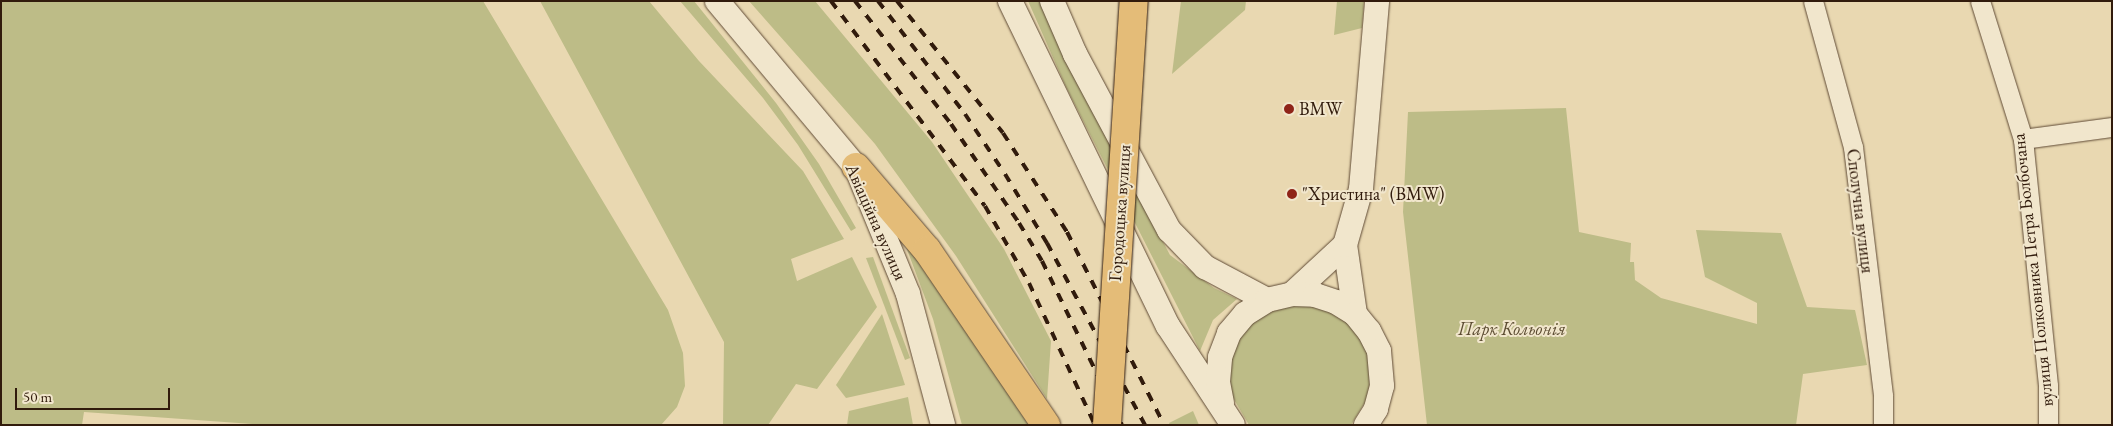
<!DOCTYPE html>
<html>
<head>
<meta charset="utf-8">
<style>
  body { margin:0 }
  #map { position:relative; width:2113px; height:426px; overflow:hidden; background:#e9d8b1; font-family:"EB Garamond",serif }
  div>[style] { position:absolute }
  .green>* { inset:0; background:#bdbc87 }
  .roads { filter:drop-shadow(0 0 1px #5f4a35) drop-shadow(0 0 1px #5f4a35) }
  .minor>* { height:19px; margin:-9.5px; padding:0 9.5px; transform-origin:9.5px; border-radius:9.5px; background:#f1e6cc }
  .tertiary>* { height:24px; margin:-12px; padding:0 12px; transform-origin:12px; border-radius:12px; background:#f1e6cc }
  .primary>* { height:28px; margin:-14px; padding:0 14px; transform-origin:14px; border-radius:14px; background:#e4bc78 }
  .rail>* { height:4px; margin-top:-2px; transform-origin:0; background:repeating-linear-gradient(90deg,#311b0c 0 9px,transparent 0 18px) }
  .bridges { filter:drop-shadow(0 0 1px #311b0c) drop-shadow(0 0 1px #311b0c) }
  .primary-bridge>* { height:28px; margin:-14px; padding:0 14px; transform-origin:14px; border-radius:14px; background:#e4bc78 }
  .dots>* { width:14px; height:14px; translate:-50% -50%; box-sizing:border-box; border:2px solid #f1e6cc; border-radius:50% }
  span { translate:-50% -50%; white-space:nowrap; text-align:center; line-height:1.15; -webkit-text-stroke:4px #f1e6cc; paint-order:stroke }
  .poi-label { font-size:18px; color:#311b0c }
  .left { translate:0 -50%; text-align:left }
  .street-label { font-size:18px; color:#311b0c }
  .park-label { font-size:18px; color:#5b4b31; font-style:italic }
  .frame { position:absolute; inset:0; border:2px solid #311b0c; pointer-events:none }
  .scale { position:absolute; left:15px; top:388px; width:155px; height:22px; box-sizing:border-box; border:2px solid #311b0c; border-top:0; padding-left:6px; font-size:15px; line-height:18px; white-space:nowrap; color:#311b0c; -webkit-text-stroke:4px #f1e6cc; paint-order:stroke }
</style>
</head>
<body>
<div id="map">
  <div class="green">
    <div style="clip-path:polygon(1px 1px,483px 1px,668px 310px,683px 353px,685px 386px,677px 407px,661px 425px,267px 425px,84px 412px,82px 425px,1px 425px)"></div>
    <div style="clip-path:polygon(540px 1px,649px 1px,699px 61px,803px 171px,844px 239px,791px 259px,797px 281px,852px 257px,877px 307px,817px 389px,796px 384px,768px 425px,723px 425px,724px 342px)"></div>
    <div style="clip-path:polygon(680px 1px,694px 1px,776px 103px,819px 164px,856px 228px,851px 231px,798px 145px,763px 98px)"></div>
    <div style="clip-path:polygon(749px 1px,815px 1px,932px 142px,1004px 249px,1051px 341px,1047px 399px,956px 256px,875px 144px)"></div>
    <div style="clip-path:polygon(1028px 1px,1041px 1px,1076px 79px,1170px 255px,1214px 288px,1237px 299px,1213px 320px,1200px 351px,1066px 87px)"></div>
    <div style="clip-path:polygon(1181px 1px,1246px 1px,1245px 10px,1172px 74px)"></div>
    <div style="clip-path:polygon(1337px 1px,1364px 1px,1362px 28px,1334px 35px)"></div>
    <div style="clip-path:polygon(1566px 108px,1579px 232px,1631px 243px,1630px 262px,1634px 262px,1635px 280px,1661px 298px,1757px 324px,1757px 303px,1705px 277px,1696px 230px,1781px 233px,1807px 307px,1855px 310px,1867px 365px,1803px 374px,1796px 425px,1427px 425px,1403px 212px,1408px 112px)"></div>
    <div style="clip-path:polygon(902px 236px,1029px 425px,962px 425px,933px 319px)"></div>
    <div style="clip-path:polygon(873px 257px,910px 358px,905px 360px,866px 258px)"></div>
    <div style="clip-path:polygon(1302px 304px,1324px 308px,1344px 319px,1359px 335px,1369px 355px,1371px 377px,1367px 399px,1351px 425px,1249px 425px,1232px 396px,1229px 373px,1233px 351px,1244px 332px,1260px 316px,1280px 307px)"></div>
    <div style="clip-path:polygon(882px 314px,905px 385px,846px 398px,836px 385px)"></div>
    <div style="clip-path:polygon(908px 397px,913px 425px,847px 425px,849px 411px)"></div>
    <div style="clip-path:polygon(1193px 411px,1199px 425px,1170px 425px,1169px 423px)"></div>
  </div>
  <div class="roads">
    <div class="minor">
      <div style="left:1813px;top:1px;width:151px;rotate:74.7deg"></div>
      <div style="left:1853px;top:147px;width:251px;rotate:83.1deg"></div>
      <div style="left:1883px;top:396px;width:29px;rotate:90deg"></div>
      <div style="left:1980px;top:1px;width:145px;rotate:72.7deg"></div>
      <div style="left:2023px;top:139px;width:248px;rotate:84.2deg"></div>
      <div style="left:2048px;top:386px;width:39px;rotate:90deg"></div>
      <div style="left:2023px;top:139px;width:90px;rotate:-7.7deg"></div>
    </div>
    <div class="tertiary">
      <div style="left:717px;top:1px;width:217px;rotate:50.1deg"></div>
      <div style="left:856px;top:167px;width:137px;rotate:67.7deg"></div>
      <div style="left:908px;top:294px;width:136px;rotate:75deg"></div>
      <div style="left:1010px;top:1px;width:361px;rotate:64.1deg"></div>
      <div style="left:1168px;top:326px;width:118px;rotate:56.7deg"></div>
      <div style="left:1052px;top:1px;width:58px;rotate:66.5deg"></div>
      <div style="left:1075px;top:54px;width:200px;rotate:61.9deg"></div>
      <div style="left:1169px;top:230px;width:52px;rotate:45.8deg"></div>
      <div style="left:1205px;top:267px;width:70px;rotate:28deg"></div>
      <div style="left:1292px;top:294px;width:72px;rotate:-42.8deg"></div>
      <div style="left:1355px;top:314px;width:70px;rotate:-98.2deg"></div>
      <div style="left:1345px;top:245px;width:58px;rotate:-74.1deg"></div>
      <div style="left:1361px;top:189px;width:189px;rotate:-85.1deg"></div>
      <div style="left:1222px;top:403px;width:21px;rotate:-101deg"></div>
      <div style="left:1218px;top:382px;width:25px;rotate:-85deg"></div>
      <div style="left:1220px;top:357px;width:26px;rotate:-69deg"></div>
      <div style="left:1229px;top:333px;width:25px;rotate:-50deg"></div>
      <div style="left:1245px;top:314px;width:26px;rotate:-32deg"></div>
      <div style="left:1267px;top:300px;width:26px;rotate:-13deg"></div>
      <div style="left:1292px;top:294px;width:23px;rotate:2deg"></div>
      <div style="left:1315px;top:295px;width:22px;rotate:18deg"></div>
      <div style="left:1336px;top:302px;width:22px;rotate:32deg"></div>
      <div style="left:1355px;top:314px;width:22px;rotate:51deg"></div>
      <div style="left:1369px;top:331px;width:22px;rotate:63deg"></div>
      <div style="left:1379px;top:351px;width:35px;rotate:85deg"></div>
      <div style="left:1382px;top:386px;width:24px;rotate:105deg"></div>
      <div style="left:1376px;top:409px;width:19px;rotate:122deg"></div>
    </div>
    <div class="primary">
      <div style="left:856px;top:167px;width:109px;rotate:49.5deg"></div>
      <div style="left:927px;top:250px;width:212px;rotate:55.8deg"></div>
    </div>
  </div>
  <div class="rail">
    <div style="left:831px;top:1px;width:256px;rotate:53.1deg"></div>
    <div style="left:985px;top:206px;width:89px;rotate:60.3deg"></div>
    <div style="left:1029px;top:283px;width:157px;rotate:65.1deg"></div>
    <div style="left:855px;top:1px;width:156px;rotate:52deg"></div>
    <div style="left:951px;top:124px;width:120px;rotate:55.5deg"></div>
    <div style="left:1019px;top:223px;width:44px;rotate:58.8deg"></div>
    <div style="left:1042px;top:261px;width:182px;rotate:64deg"></div>
    <div style="left:878px;top:1px;width:143px;rotate:52.4deg"></div>
    <div style="left:965px;top:114px;width:72px;rotate:56.3deg"></div>
    <div style="left:1005px;top:174px;width:81px;rotate:58.7deg"></div>
    <div style="left:1047px;top:243px;width:207px;rotate:61.7deg"></div>
    <div style="left:897px;top:1px;width:169px;rotate:51.2deg"></div>
    <div style="left:1003px;top:133px;width:118px;rotate:57.1deg"></div>
    <div style="left:1067px;top:232px;width:216px;rotate:63.3deg"></div>
  </div>
  <div class="bridges">
    <div class="primary-bridge">
      <div style="left:1107px;top:425px;width:425px;rotate:-86.4deg"></div>
    </div>
  </div>
  <div class="dots">
    <div style="left:1289px;top:109px;background:#8f2418"></div>
    <div style="left:1292px;top:194px;background:#8f2418"></div>
  </div>
  <div class="poi-label">
    <span class="left" style="left:1299px;top:109px">BMW</span>
    <span class="left" style="left:1302px;top:194px">"Христина" (BMW)</span>
  </div>
  <div class="street-label">
    <span style="left:1860px;top:211px;rotate:83deg">Сполучна вулиця</span>
    <span style="left:1120px;top:213px;rotate:-86deg">Городоцька вулиця</span>
    <span style="left:876px;top:222px;rotate:66deg">Авіаційна вулиця</span>
    <span style="left:2033px;top:270px;rotate:-96deg">вулиця Полковника Петра Болбочана</span>
  </div>
  <div class="park-label">
    <span style="left:1512px;top:329px">Парк Кольонія</span>
  </div>
  <div class="frame"></div>
  <div class="scale">50 m</div>
</div>
</body>
</html>
